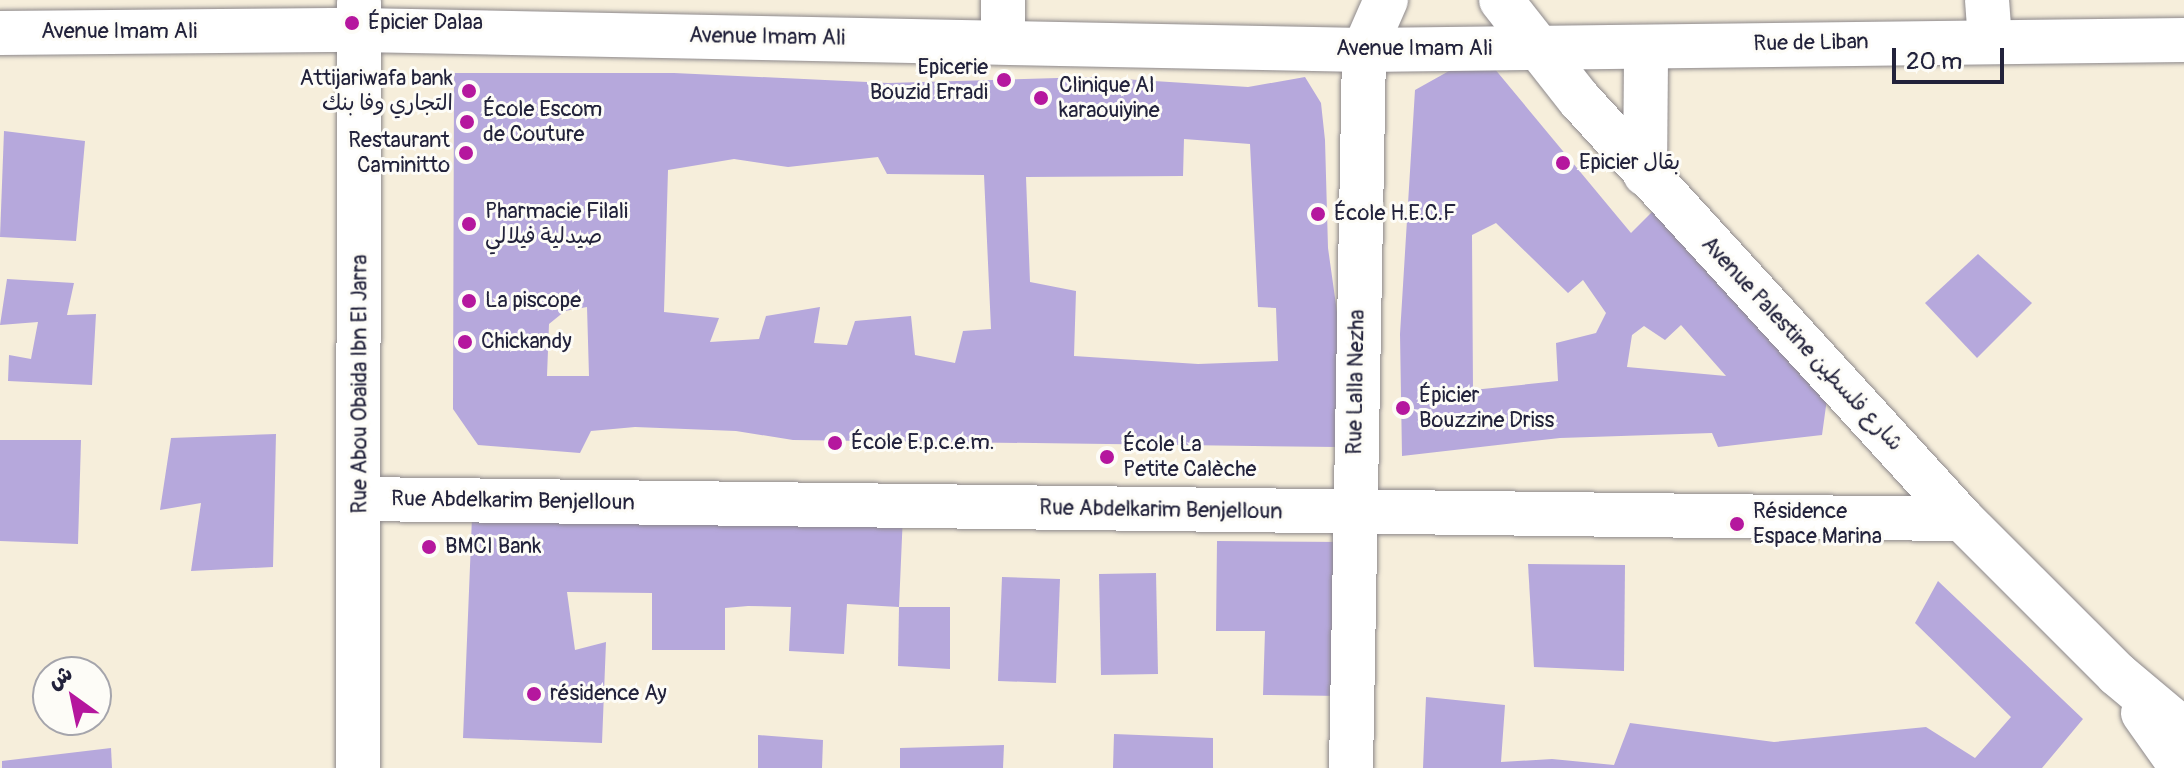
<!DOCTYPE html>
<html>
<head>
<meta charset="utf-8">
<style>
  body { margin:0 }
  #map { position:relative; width:2184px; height:768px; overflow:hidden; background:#f6eedb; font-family:Pangolin,"Playpen Sans Arabic",sans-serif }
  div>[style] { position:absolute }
  .building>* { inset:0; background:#b6a8dc }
  .roads { filter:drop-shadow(0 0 2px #8c888b) drop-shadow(0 0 2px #8c888b) }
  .minor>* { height:44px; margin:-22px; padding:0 22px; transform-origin:22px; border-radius:22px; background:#fff }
  .dots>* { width:22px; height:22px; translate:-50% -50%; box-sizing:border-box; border:4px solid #fdfcf7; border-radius:50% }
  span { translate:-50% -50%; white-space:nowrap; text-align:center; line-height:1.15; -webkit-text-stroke:6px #fdfcf7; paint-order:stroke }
  .poi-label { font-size:22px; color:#22223b }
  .left { translate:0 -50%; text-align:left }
  .right { translate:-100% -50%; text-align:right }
  .street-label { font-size:22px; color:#22223b }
  .north { position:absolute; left:32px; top:656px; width:80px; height:80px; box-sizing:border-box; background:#fdfcf7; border:2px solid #a5a5ac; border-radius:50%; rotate:327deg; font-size:22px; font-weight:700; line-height:32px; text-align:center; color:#22223b }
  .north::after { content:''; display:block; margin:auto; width:28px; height:36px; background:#b5179e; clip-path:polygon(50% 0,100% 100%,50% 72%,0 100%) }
  .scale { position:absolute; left:1892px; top:48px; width:112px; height:36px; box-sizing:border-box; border:4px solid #22223b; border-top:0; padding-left:10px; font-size:24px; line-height:28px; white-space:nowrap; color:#22223b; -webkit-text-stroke:6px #fdfcf7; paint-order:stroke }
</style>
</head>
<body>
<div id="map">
  <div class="building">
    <div style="clip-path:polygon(evenodd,1494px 68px,1631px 233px,1656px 208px,1830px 377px,1822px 435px,1718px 447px,1712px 433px,1560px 438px,1402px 456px,1400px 334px,1415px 90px,1449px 71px,1494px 68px,1496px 223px,1568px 293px,1583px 280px,1606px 313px,1596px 333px,1556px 343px,1558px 381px,1473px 390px,1472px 235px,1496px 223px,1494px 68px,1681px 325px,1726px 376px,1627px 367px,1632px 335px,1644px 326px,1665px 340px,1681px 325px)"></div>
    <div style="clip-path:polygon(evenodd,454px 73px,674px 73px,888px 83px,1091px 77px,1248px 87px,1305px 77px,1321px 103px,1325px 140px,1328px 248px,1337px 312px,1337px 447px,793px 440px,736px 431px,635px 427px,591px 431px,580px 453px,478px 445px,453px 409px,454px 73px,1184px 139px,1250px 144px,1258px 307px,1276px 308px,1278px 361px,1198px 364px,1074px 356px,1076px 291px,1030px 282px,1026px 177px,1183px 176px,1184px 139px,454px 73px,878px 157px,887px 174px,984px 175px,991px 329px,963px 331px,955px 363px,915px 355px,911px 316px,855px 321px,847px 345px,814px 343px,820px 307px,766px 316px,759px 339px,710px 342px,719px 318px,664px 312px,668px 170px,734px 159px,788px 167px,878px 157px,454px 73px,587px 307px,589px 376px,547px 376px,549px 324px,565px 311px,587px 307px)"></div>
    <div style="clip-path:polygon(4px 131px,85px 141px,76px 241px,0 237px)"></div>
    <div style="clip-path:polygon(1978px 254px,2032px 303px,1977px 358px,1925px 303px)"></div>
    <div style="clip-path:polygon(7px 279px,74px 283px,67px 315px,96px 314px,92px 385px,8px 381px,9px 355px,31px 359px,38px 322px,0 325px)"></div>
    <div style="clip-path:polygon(276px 434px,273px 567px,191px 571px,201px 503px,160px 510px,171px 438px)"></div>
    <div style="clip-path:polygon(0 440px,81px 440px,78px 544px,0 541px)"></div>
    <div style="clip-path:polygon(903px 514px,899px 607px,847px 604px,844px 654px,789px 651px,791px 607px,748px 606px,725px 608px,725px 650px,652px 650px,652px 593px,567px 592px,575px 650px,606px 642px,602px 743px,463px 738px,472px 517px)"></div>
    <div style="clip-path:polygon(1217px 541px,1343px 542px,1341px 696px,1263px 695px,1265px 631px,1216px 631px)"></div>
    <div style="clip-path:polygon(1528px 564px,1625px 565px,1624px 671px,1534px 667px)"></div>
    <div style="clip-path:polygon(1156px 573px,1158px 674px,1101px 675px,1099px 574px)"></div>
    <div style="clip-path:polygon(1002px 577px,1060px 579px,1056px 683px,998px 681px)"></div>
    <div style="clip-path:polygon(1938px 581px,2083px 719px,2042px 768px,1423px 768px,1426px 697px,1505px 705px,1501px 762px,1552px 759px,1614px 765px,1630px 723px,1774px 742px,1926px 727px,1975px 758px,2011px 717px,1915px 623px)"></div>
    <div style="clip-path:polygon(899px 607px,950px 607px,950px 669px,898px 666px)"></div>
    <div style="clip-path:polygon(1114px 734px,1213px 738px,1213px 768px,1113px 768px)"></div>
    <div style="clip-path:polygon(758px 735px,823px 740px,822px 768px,758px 768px)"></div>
    <div style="clip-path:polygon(1004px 745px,1003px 768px,900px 768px,900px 748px)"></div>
    <div style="clip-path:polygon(111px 748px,112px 768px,2px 768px,2px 761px)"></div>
  </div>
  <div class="roads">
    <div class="minor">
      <div style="left:1003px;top:0;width:41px;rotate:90deg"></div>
      <div style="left:1501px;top:0;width:126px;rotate:51.8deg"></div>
      <div style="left:1579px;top:99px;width:568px;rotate:47.64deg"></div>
      <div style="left:1962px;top:519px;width:219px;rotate:45deg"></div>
      <div style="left:2117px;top:674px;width:87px;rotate:39.9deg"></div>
      <div style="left:1987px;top:0;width:40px;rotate:85.7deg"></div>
      <div style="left:0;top:33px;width:359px;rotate:-0.5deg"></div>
      <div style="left:359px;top:30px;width:1005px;rotate:1.14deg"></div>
      <div style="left:1364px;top:50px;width:820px;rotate:-0.7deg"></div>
      <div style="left:1645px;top:174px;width:127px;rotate:-89.5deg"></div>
      <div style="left:360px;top:499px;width:1602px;rotate:0.72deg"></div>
      <div style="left:2143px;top:713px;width:67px;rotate:54.7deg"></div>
      <div style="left:358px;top:768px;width:766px;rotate:-89.93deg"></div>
      <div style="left:1351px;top:768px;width:718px;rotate:-88.96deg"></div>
      <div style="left:1364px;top:50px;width:55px;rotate:-66.3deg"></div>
    </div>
  </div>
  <div class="dots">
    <div style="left:352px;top:23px;background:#b5179e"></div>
    <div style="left:1004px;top:80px;background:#b5179e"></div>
    <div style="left:469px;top:91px;background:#b5179e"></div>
    <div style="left:1041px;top:98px;background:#b5179e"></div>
    <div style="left:467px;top:122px;background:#b5179e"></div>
    <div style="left:466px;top:153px;background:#b5179e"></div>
    <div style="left:1563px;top:163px;background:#b5179e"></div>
    <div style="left:1318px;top:214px;background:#b5179e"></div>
    <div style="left:469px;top:224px;background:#b5179e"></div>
    <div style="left:469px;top:301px;background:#b5179e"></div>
    <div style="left:465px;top:342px;background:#b5179e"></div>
    <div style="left:1403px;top:408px;background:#b5179e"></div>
    <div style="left:835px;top:443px;background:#b5179e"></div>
    <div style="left:1107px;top:457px;background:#b5179e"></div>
    <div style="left:1737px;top:524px;background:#b5179e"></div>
    <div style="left:429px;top:547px;background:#b5179e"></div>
    <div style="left:534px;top:694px;background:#b5179e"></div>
  </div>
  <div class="poi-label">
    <span class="left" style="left:368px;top:23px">Épicier Dalaa</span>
    <span class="right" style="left:988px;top:80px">Epicerie<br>Bouzid Erradi</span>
    <span class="right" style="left:453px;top:91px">Attijariwafa bank<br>التجاري وفا بنك</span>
    <span class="left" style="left:1059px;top:98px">Clinique Al<br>karaouiyine</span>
    <span class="left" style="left:483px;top:122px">École Escom<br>de Couture</span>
    <span class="right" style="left:450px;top:153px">Restaurant<br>Caminitto</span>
    <span class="left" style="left:1579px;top:163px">Epicier بقال</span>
    <span class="left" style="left:485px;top:224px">Pharmacie Filali<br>صيدلية فيلالي</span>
    <span class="left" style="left:1334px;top:214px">École H.E.C.F</span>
    <span class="left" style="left:485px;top:301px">La piscope</span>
    <span class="left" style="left:481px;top:342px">Chickandy</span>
    <span class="left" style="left:1419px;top:408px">Épicier<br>Bouzzine Driss</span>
    <span class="left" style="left:851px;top:443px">École E.p.c.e.m.</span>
    <span class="left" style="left:1123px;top:457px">École La<br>Petite Calèche</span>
    <span class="left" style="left:1753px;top:524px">Résidence<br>Espace Marina</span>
    <span class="left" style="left:445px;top:547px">BMCI Bank</span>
    <span class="left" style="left:550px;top:694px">résidence Ay</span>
  </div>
  <div class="street-label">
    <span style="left:119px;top:32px">Avenue Imam Ali</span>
    <span style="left:767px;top:37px;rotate:1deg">Avenue Imam Ali</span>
    <span style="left:1811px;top:43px;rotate:-1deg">Rue de Liban</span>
    <span style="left:1414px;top:49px">Avenue Imam Ali</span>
    <span style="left:1802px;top:344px;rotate:47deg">Avenue Palestine شارع فلسطين</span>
    <span style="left:1356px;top:382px;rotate:-89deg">Rue Lalla Nezha</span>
    <span style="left:360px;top:384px;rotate:-90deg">Rue Abou Obaida Ibn El Jarra</span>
    <span style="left:513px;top:501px;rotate:1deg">Rue Abdelkarim Benjelloun</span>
    <span style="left:1161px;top:510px;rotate:1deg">Rue Abdelkarim Benjelloun</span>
  </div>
  <div class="north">ش</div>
  <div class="scale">20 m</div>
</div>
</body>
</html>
